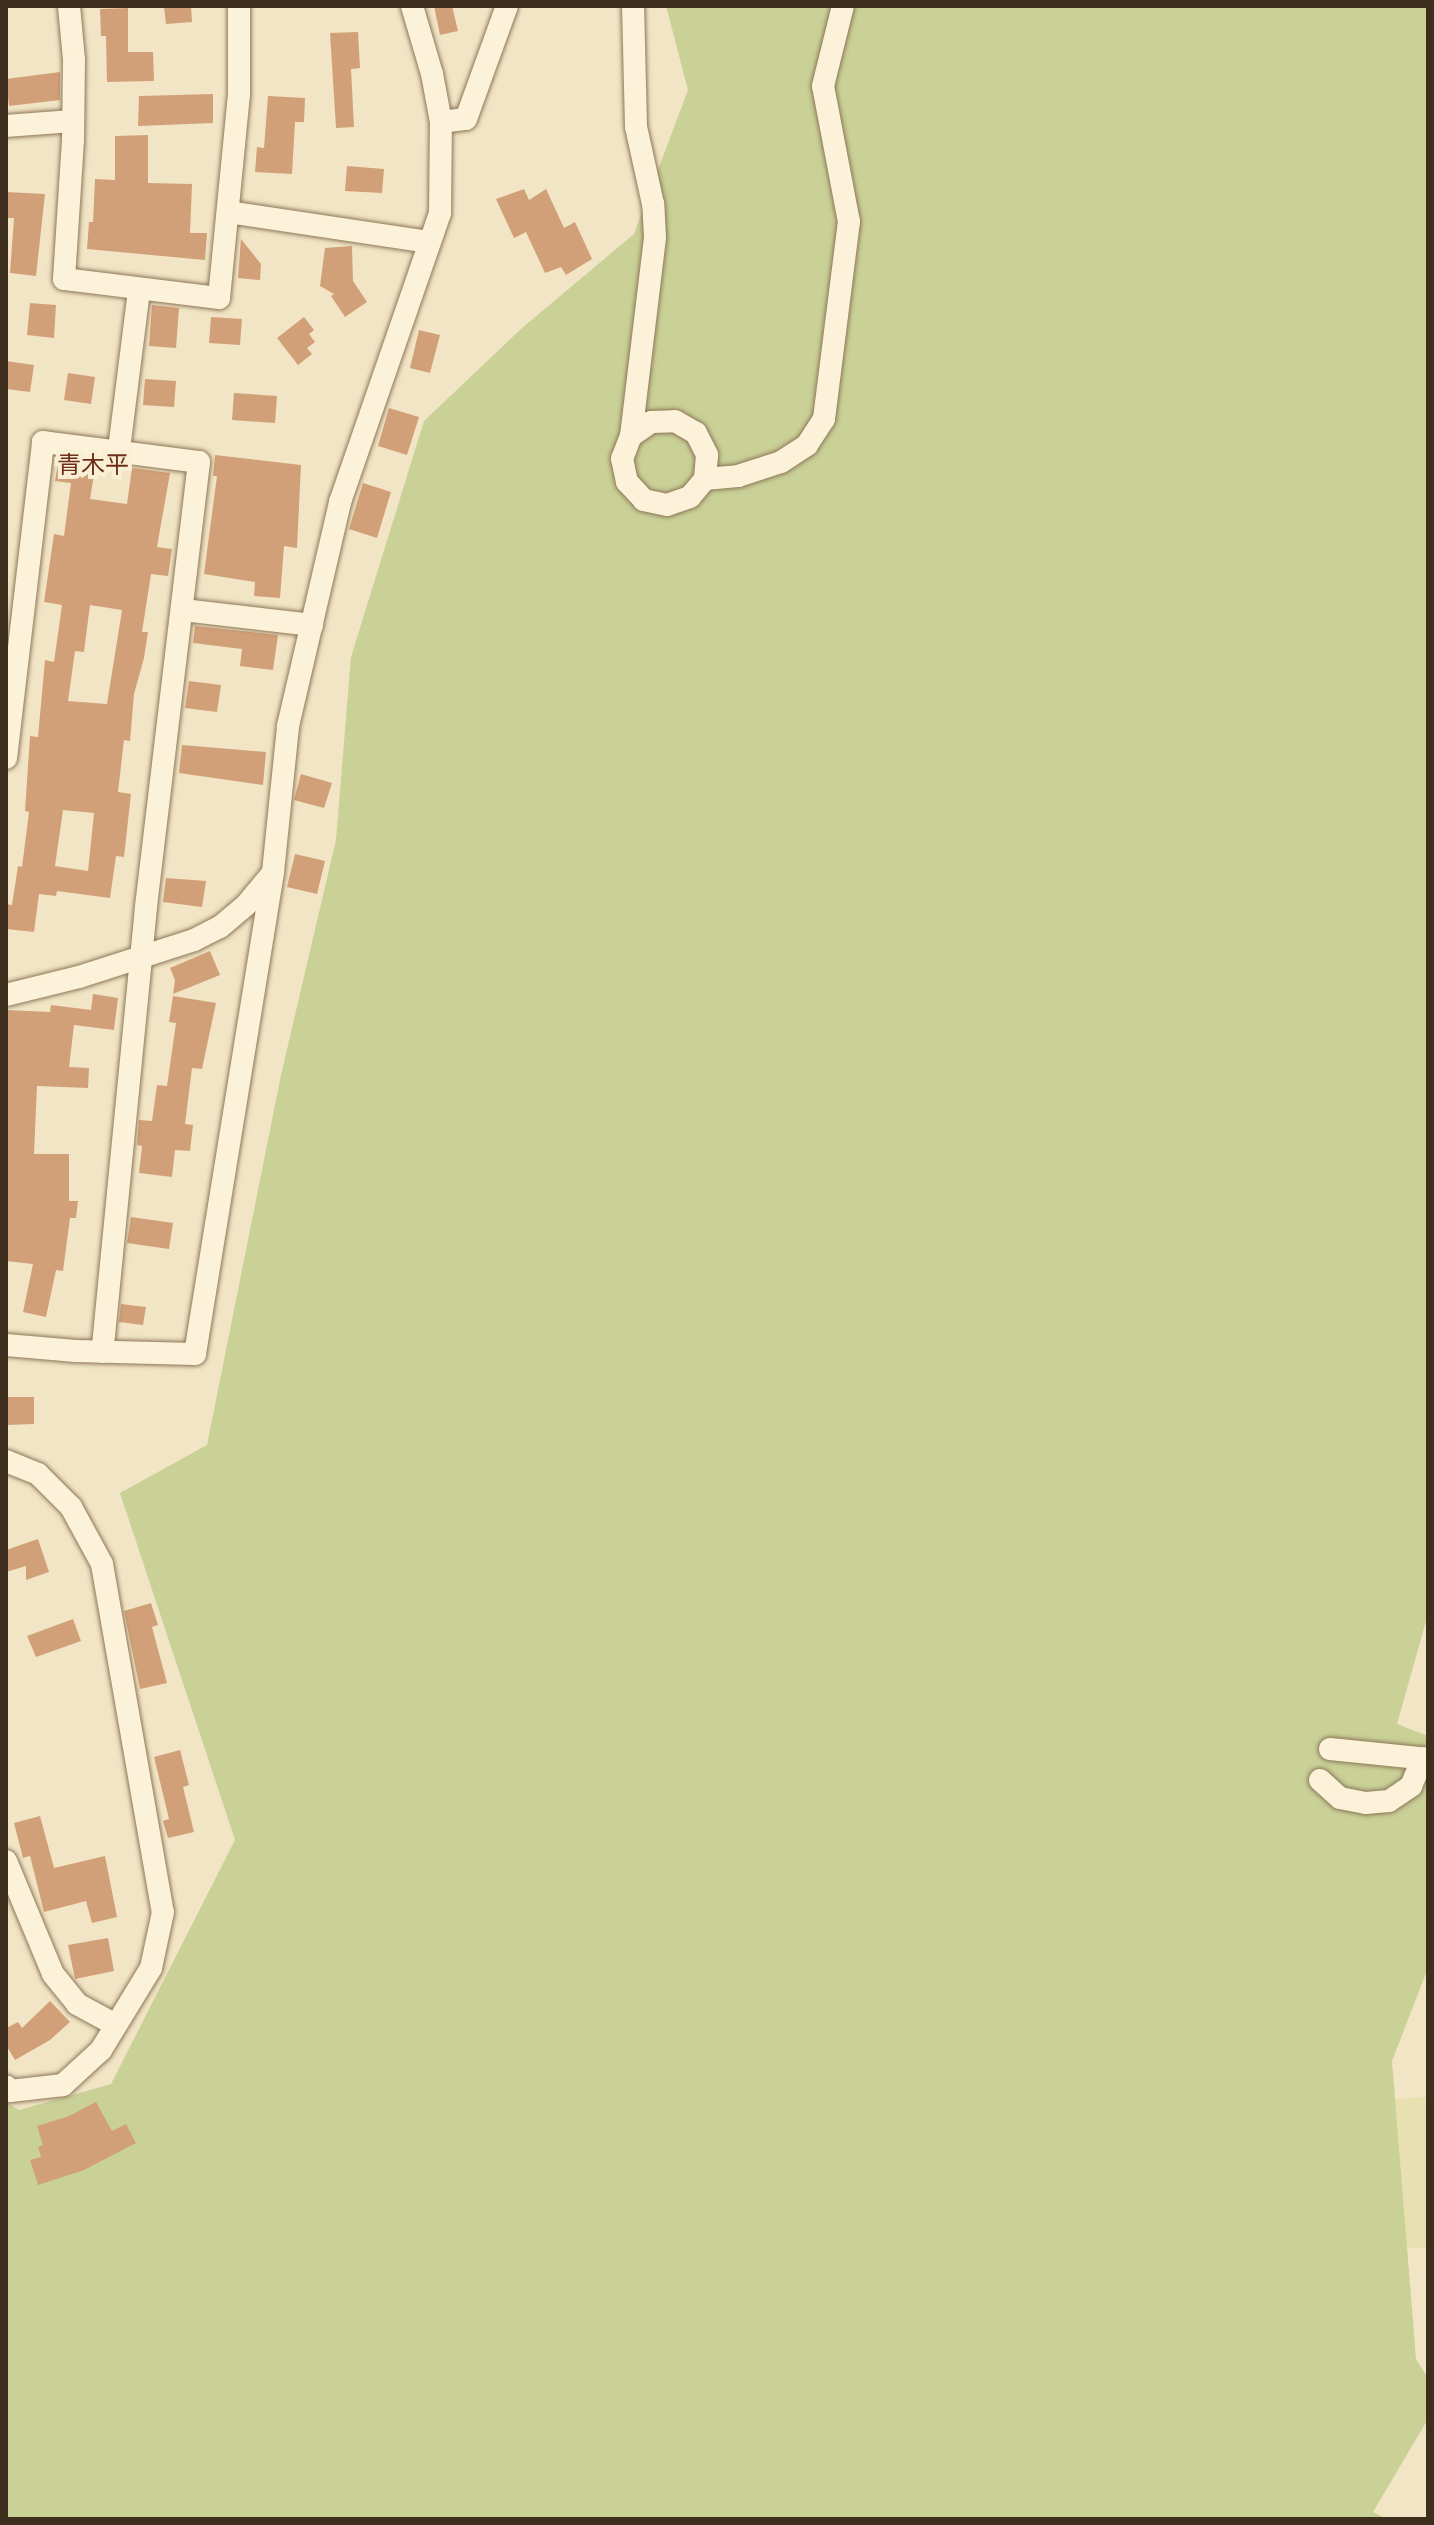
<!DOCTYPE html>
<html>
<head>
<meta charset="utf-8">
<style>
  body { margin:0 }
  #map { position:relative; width:1434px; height:2525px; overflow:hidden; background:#f1e5c5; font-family:Merriweather,"Noto Sans JP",serif }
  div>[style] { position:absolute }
  .farmland>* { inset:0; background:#e8e0b1 }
  .green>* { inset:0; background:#c9d197 }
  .building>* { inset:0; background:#d2a078 }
  .roads { filter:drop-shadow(0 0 2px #8e7759) drop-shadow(0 0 2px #8e7759) }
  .minor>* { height:22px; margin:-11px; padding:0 11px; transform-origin:11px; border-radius:11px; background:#fbf2d9 }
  span { translate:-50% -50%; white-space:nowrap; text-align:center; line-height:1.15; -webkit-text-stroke:8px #f8efd5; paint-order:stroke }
  .quarter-label { font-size:24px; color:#6d2e1a }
  .frame { position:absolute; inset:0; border:8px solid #3d2e1e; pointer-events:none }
</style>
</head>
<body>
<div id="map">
  <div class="farmland">
    <div style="clip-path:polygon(1428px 2097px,1428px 2248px,1407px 2248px,1395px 2099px)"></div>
  </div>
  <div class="green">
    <div style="clip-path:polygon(666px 6px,1428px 6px,1428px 1614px,1397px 1724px,1428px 1736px,1428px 1968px,1392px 2061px,1416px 2359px,1428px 2378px,1428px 2419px,1373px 2512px,1387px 2519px,6px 2519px,6px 2102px,19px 2110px,111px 2084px,235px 1840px,120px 1493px,207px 1445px,281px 1075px,336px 840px,351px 657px,424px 421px,522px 328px,634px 234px,688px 90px)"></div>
  </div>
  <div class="building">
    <div style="clip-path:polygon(181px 6px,191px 6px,192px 22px,166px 24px,164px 7px)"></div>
    <div style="clip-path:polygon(434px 6px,452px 6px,458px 31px,440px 35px)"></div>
    <div style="clip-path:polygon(128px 8px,128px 52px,153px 52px,154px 81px,107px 82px,106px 36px,101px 36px,100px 9px)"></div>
    <div style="clip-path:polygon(358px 32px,360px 68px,351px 69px,354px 127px,336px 128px,330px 33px)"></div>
    <div style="clip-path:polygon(60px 72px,60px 100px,9px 106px,6px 79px)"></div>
    <div style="clip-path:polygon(213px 94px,213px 123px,138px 126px,139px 96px)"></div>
    <div style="clip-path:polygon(268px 96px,305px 98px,304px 122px,295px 122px,292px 174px,255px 172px,257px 147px,264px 148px)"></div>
    <div style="clip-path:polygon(148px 135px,148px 183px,192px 184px,190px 233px,207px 233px,205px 260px,87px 249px,89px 222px,93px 222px,95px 179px,115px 180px,115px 136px)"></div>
    <div style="clip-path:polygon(347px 166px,384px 169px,382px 193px,345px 191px)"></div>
    <div style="clip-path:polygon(524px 189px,529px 200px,546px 189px,564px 228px,575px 222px,592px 259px,566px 275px,561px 267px,545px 273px,526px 232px,514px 238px,496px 199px)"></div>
    <div style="clip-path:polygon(6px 192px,45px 194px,36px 276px,10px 273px,14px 218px,6px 218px)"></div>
    <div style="clip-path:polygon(241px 239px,261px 264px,260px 280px,238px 278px)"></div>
    <div style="clip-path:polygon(352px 246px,353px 281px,367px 302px,345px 317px,331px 296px,334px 294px,320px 286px,325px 248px)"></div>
    <div style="clip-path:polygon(30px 303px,56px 305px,54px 338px,27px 335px)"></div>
    <div style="clip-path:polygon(152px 305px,179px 308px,176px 348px,149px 346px)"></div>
    <div style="clip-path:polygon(211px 317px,242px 319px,240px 345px,209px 343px)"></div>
    <div style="clip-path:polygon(304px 317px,314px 330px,309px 334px,315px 342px,307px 348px,312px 354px,298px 365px,277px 338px)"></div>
    <div style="clip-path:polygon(419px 330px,440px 335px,430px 373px,410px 368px)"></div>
    <div style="clip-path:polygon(6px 361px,34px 365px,30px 392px,6px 389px)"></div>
    <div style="clip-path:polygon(68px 373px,95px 377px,91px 404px,64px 400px)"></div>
    <div style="clip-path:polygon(145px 379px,176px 381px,174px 407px,143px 405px)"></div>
    <div style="clip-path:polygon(234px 393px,277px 396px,275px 423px,232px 420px)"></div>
    <div style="clip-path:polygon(389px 408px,419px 417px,407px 455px,378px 446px)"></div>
    <div style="clip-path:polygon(215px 455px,301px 465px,297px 548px,284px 546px,280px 598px,254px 596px,255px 582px,204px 574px,217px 476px,213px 476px)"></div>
    <div style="clip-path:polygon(evenodd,59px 458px,96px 463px,90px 499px,127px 504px,132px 468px,170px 473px,157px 547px,172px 549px,168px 576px,151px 574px,142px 632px,148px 632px,144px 658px,134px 694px,130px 741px,124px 740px,118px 792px,131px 794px,124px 857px,116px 856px,110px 898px,57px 891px,56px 896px,39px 894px,34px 932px,6px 929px,6px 904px,12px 905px,18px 866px,22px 867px,29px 812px,25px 811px,30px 736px,38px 737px,45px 660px,54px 662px,62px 605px,44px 602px,54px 534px,64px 536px,71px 483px,55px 481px,59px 458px,90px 605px,122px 610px,107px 704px,68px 701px,75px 651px,84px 652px,90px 605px,59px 458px,63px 810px,94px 813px,88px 871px,55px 866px,63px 810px)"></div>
    <div style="clip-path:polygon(363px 483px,391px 492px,377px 538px,349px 529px)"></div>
    <div style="clip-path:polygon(195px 626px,278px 635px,273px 670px,240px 666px,242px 649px,193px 643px)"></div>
    <div style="clip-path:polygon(189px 681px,221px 685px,217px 712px,185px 708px)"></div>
    <div style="clip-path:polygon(182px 745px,266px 752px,263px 785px,179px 773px)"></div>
    <div style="clip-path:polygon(301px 774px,332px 783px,324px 808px,294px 800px)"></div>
    <div style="clip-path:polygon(295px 854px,325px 861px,317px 894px,287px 887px)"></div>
    <div style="clip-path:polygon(166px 878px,206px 881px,202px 907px,163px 902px)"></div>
    <div style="clip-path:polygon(210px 951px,220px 975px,173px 994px,175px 980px,170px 968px)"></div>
    <div style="clip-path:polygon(93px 994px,118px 998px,114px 1030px,74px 1025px,69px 1067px,89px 1068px,88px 1088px,37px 1086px,34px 1154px,69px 1154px,69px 1201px,78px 1201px,76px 1218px,70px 1218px,63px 1271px,56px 1270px,46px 1317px,23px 1312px,33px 1264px,6px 1261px,6px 1010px,50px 1012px,51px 1005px,91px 1010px)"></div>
    <div style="clip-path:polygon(173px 996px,216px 1003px,202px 1069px,192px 1068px,185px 1124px,193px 1125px,190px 1151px,175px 1150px,172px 1177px,139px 1173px,142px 1146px,137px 1145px,139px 1120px,152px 1121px,157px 1085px,167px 1086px,176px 1023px,169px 1022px)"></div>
    <div style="clip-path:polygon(131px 1217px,173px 1223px,169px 1249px,127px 1243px)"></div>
    <div style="clip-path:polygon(121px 1304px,146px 1307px,143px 1325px,119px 1322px)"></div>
    <div style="clip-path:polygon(6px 1397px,34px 1397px,34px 1424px,6px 1425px)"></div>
    <div style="clip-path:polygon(38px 1539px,49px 1572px,26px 1580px,26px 1566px,6px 1572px,6px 1550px)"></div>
    <div style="clip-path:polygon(151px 1603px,158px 1625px,152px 1627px,167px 1683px,140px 1689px,124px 1611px)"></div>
    <div style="clip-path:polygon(73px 1619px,81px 1641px,36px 1657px,27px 1636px)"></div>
    <div style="clip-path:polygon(180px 1750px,189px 1785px,183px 1787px,194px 1832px,168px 1838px,163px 1821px,169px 1819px,154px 1757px)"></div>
    <div style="clip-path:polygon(40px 1816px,54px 1868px,105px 1856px,117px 1917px,92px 1923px,86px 1901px,44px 1912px,30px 1856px,23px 1858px,14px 1823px)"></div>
    <div style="clip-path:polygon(108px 1938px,114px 1971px,75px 1979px,68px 1945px)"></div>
    <div style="clip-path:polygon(50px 2001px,70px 2022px,50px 2040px,15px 2060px,6px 2045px,6px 2028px,18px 2022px,22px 2028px)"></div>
    <div style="clip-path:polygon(96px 2102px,112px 2131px,126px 2124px,136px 2143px,84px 2170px,38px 2185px,30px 2160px,41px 2157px,38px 2147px,43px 2145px,37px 2126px,69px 2116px)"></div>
  </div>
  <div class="roads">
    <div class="minor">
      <div style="left:69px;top:6px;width:54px;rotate:84.7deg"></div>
      <div style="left:74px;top:60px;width:80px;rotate:90.7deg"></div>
      <div style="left:73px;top:140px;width:139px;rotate:93.7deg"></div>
      <div style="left:64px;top:279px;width:156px;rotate:7deg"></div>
      <div style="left:219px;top:298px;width:205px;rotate:-84.4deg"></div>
      <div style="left:239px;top:94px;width:88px;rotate:-90deg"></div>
      <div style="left:441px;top:122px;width:25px;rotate:-7deg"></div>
      <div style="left:466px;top:119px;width:120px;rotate:-70.1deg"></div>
      <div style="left:6px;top:126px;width:66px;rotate:-4.3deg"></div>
      <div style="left:228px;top:212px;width:203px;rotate:8.5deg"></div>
      <div style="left:631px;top:436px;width:24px;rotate:-35deg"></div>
      <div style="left:651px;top:422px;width:24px;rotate:-2deg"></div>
      <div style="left:675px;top:421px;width:24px;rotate:30deg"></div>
      <div style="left:696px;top:433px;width:25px;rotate:63deg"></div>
      <div style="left:707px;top:455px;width:24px;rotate:95deg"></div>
      <div style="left:705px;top:479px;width:23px;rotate:130deg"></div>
      <div style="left:690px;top:497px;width:24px;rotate:161deg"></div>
      <div style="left:667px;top:505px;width:24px;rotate:-168deg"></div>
      <div style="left:644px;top:500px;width:25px;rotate:-133deg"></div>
      <div style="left:627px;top:482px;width:24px;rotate:-102deg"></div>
      <div style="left:622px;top:459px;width:25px;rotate:-69deg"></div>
      <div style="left:631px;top:436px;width:200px;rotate:-83.1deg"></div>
      <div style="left:655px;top:237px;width:33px;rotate:-93deg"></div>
      <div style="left:653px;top:204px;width:79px;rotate:-102.4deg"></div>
      <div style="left:636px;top:127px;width:121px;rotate:-91.4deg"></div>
      <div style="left:119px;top:449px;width:160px;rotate:-82.8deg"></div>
      <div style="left:705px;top:479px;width:33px;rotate:-5deg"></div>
      <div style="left:738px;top:476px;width:45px;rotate:-18deg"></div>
      <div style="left:781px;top:462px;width:31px;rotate:-33deg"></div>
      <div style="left:807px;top:445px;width:31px;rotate:-57deg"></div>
      <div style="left:824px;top:419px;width:199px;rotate:-82.8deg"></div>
      <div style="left:849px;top:222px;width:138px;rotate:-100.8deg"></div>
      <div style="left:823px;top:86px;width:82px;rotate:-76deg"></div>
      <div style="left:183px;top:610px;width:130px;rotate:6.6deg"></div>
      <div style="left:6px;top:758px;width:318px;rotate:-83.3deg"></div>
      <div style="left:43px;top:442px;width:157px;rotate:7.3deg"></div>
      <div style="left:199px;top:462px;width:448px;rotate:96.8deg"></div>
      <div style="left:146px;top:907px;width:447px;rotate:95.6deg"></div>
      <div style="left:6px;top:995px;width:75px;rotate:-13.9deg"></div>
      <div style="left:79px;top:977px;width:121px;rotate:-17.8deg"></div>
      <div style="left:194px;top:940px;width:29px;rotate:-27deg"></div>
      <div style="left:220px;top:927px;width:34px;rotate:-40deg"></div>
      <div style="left:246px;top:905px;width:38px;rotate:-50deg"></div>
      <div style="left:6px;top:1345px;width:70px;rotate:4.9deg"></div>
      <div style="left:76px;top:1351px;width:119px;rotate:1.4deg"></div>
      <div style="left:195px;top:1354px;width:488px;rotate:-80.8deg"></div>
      <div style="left:273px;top:872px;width:147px;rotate:-84.1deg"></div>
      <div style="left:288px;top:726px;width:230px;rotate:-76.9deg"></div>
      <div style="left:340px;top:502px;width:306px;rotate:-70.9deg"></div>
      <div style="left:440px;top:213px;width:91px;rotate:-89.4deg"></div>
      <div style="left:441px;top:122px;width:49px;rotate:-100.6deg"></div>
      <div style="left:432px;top:74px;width:71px;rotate:-106.4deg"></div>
      <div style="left:6px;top:1461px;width:35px;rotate:22deg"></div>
      <div style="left:38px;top:1474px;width:47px;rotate:45deg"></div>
      <div style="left:71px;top:1507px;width:65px;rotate:61.5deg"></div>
      <div style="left:102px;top:1564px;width:353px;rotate:80.1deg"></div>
      <div style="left:163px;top:1912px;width:57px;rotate:102.1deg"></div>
      <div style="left:151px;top:1968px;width:96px;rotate:121.4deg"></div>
      <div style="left:101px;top:2050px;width:52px;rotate:137.4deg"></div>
      <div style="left:63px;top:2085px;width:53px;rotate:173.5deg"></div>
      <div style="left:10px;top:2091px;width:6px;rotate:-129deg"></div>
      <div style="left:1330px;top:1749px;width:99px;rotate:5.8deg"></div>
      <div style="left:1320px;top:1780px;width:27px;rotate:42deg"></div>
      <div style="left:1340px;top:1798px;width:26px;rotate:11deg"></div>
      <div style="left:1366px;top:1803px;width:23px;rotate:-5deg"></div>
      <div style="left:1389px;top:1801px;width:27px;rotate:-34deg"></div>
      <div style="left:1411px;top:1786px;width:30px;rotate:-67deg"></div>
      <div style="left:6px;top:1861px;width:122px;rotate:67.4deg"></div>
      <div style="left:53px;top:1974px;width:38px;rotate:51deg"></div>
      <div style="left:77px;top:2004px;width:42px;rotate:28.4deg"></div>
    </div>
  </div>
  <div class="quarter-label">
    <span style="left:93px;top:465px">青木平</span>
  </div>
  <div class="frame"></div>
</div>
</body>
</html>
